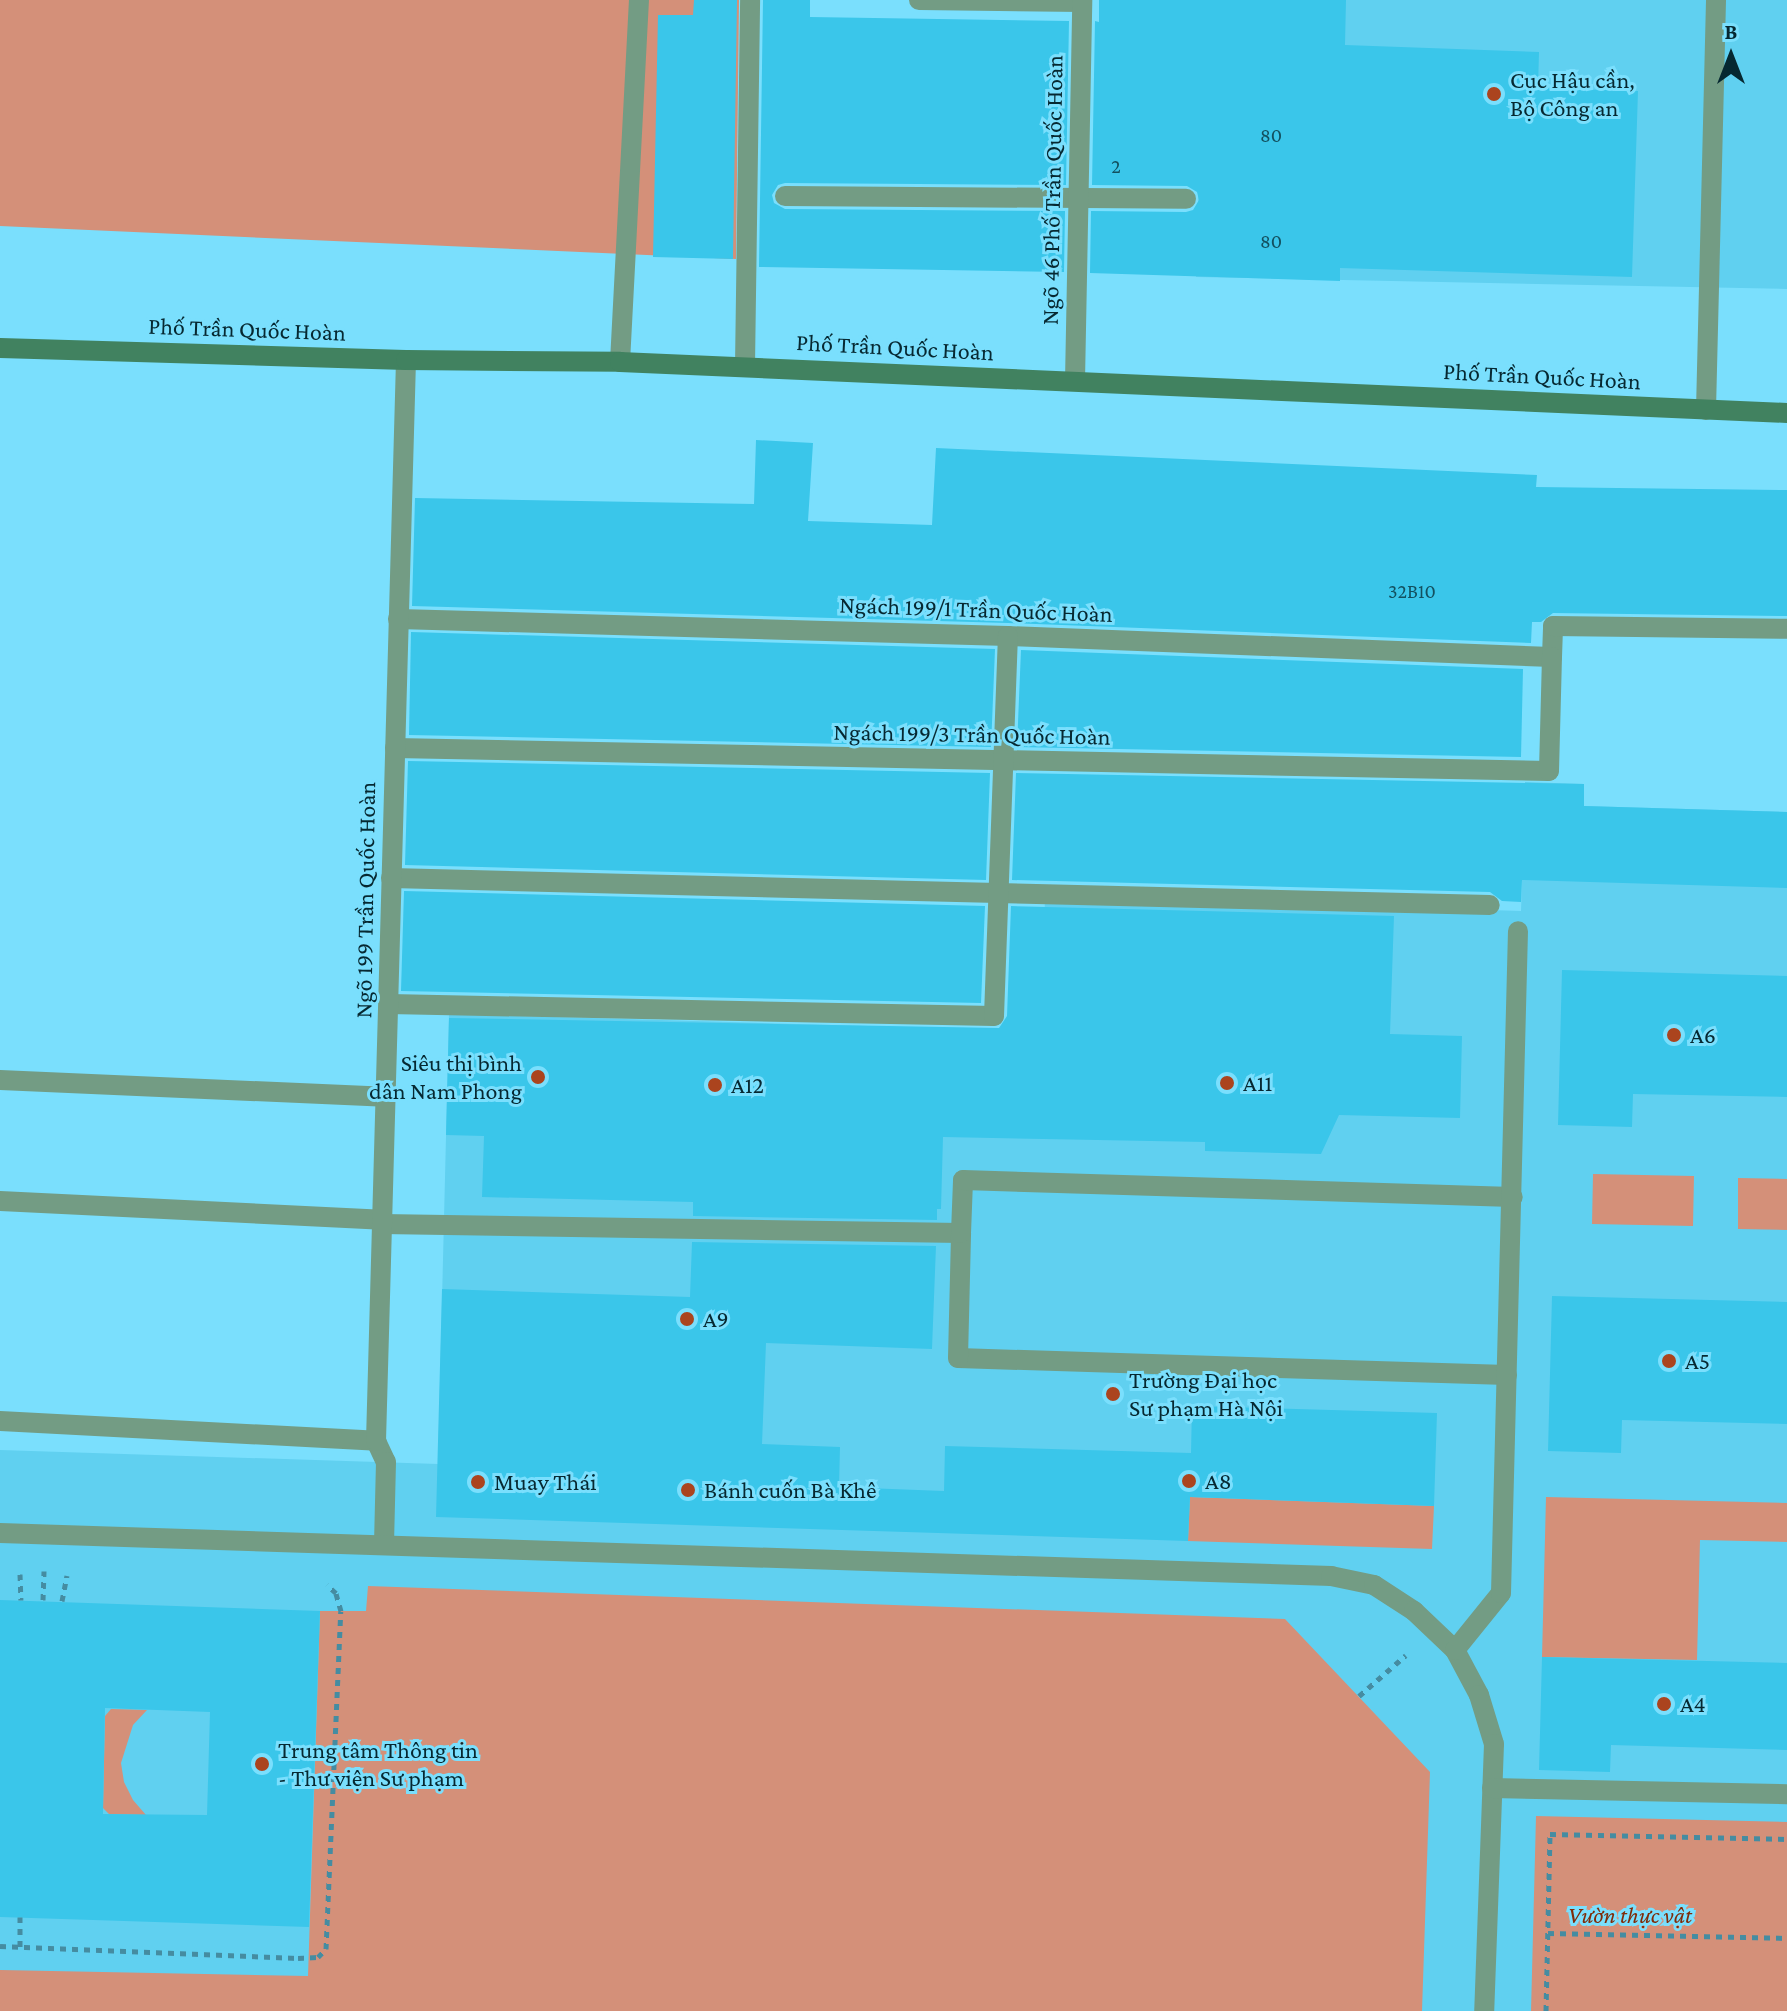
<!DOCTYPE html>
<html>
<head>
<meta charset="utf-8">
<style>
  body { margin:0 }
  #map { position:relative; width:1787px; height:2011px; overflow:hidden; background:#7adffd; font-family:"Crimson Pro",serif }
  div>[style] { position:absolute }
  .built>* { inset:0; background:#60d0f0 }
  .green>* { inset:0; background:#d49079 }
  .building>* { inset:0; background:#3ac6ea }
  .path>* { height:5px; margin-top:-2.5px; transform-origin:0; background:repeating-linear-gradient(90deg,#458ca1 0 6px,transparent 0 12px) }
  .lane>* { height:20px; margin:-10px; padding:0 10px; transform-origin:10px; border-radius:10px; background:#739c84 }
  .street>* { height:20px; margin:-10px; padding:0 10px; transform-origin:10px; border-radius:10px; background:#739c84 }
  .secondary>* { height:20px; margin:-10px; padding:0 10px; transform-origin:10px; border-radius:10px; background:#418260 }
  .dots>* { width:22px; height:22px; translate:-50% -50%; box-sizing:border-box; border:4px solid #7adffd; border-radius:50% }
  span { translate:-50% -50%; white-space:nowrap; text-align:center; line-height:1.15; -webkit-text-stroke:6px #7adffd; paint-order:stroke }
  .number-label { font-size:20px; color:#13505f }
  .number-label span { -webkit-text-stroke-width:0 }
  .poi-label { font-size:24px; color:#062831 }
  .left { translate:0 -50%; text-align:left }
  .right { translate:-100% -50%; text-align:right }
  .street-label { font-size:24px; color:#062831 }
  .park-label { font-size:24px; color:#802b08; font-style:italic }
  .north { position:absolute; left:1691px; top:16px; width:80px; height:80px; -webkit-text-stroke:6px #7adffd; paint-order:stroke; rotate:0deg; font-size:22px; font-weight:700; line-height:32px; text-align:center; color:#062831 }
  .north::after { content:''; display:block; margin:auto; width:28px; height:36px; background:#062831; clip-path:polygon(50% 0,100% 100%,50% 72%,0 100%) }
</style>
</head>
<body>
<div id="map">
  <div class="built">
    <div style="clip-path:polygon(1203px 0,1787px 0,1787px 289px,1196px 277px)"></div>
    <div style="clip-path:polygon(1525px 782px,1584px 784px,1584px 806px,1787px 812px,1787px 2011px,0 2011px,0 1450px,438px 1464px,449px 1014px,1041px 1031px,1045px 896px,1521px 911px)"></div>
  </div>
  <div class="green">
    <div style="clip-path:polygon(0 0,739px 0,736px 259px,0 226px)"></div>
    <div style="clip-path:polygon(1593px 1174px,1694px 1176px,1693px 1226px,1592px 1224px)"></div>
    <div style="clip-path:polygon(1738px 1178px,1787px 1179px,1787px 1230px,1738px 1229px)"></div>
    <div style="clip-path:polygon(1190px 1497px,1434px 1506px,1432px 1549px,1188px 1541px)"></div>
    <div style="clip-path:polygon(1546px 1497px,1787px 1503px,1787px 1542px,1700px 1540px,1697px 1660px,1542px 1657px)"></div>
    <div style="clip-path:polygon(368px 1586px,1285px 1619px,1430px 1772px,1422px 2011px,0 2011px,0 1970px,308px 1976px,320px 1611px,366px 1611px)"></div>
    <div style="clip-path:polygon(111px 1709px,147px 1710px,133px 1725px,121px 1763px,124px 1782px,133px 1800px,146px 1815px,109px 1814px,103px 1808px,105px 1716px)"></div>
    <div style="clip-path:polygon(1536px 1816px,1787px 1822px,1787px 2011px,1531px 2011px)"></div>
  </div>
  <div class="building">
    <div style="clip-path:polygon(694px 0,737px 0,733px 259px,653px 257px,658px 15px,693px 15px)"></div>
    <div style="clip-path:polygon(763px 0,810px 0,810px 17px,1069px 21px,1066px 185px,785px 183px,778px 185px,772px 195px,774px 203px,785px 209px,1065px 211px,1064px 272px,759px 267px)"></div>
    <div style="clip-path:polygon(1099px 0,1346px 0,1345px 45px,1539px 52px,1538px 88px,1638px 91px,1632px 277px,1340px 268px,1340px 281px,1090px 273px,1091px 211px,1186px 212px,1193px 210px,1199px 200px,1197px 192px,1187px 186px,1092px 185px,1095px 21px,1099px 22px)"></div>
    <div style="clip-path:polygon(756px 440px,813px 443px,808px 521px,932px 525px,936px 448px,1537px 475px,1536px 487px,1787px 490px,1787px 616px,1553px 613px,1541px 622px,1532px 622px,1531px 643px,1008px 623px,412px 606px,415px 498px,754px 504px)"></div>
    <div style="clip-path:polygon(411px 632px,995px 649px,991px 747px,409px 735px)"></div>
    <div style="clip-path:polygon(1021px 650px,1523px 669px,1521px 757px,1017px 747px)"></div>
    <div style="clip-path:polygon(408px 761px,990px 773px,986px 880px,405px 865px)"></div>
    <div style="clip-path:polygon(1016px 773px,1584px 784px,1584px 806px,1787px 812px,1787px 888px,1522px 880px,1521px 902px,1502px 901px,1490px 892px,1012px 880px)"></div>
    <div style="clip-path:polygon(404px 891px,985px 906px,981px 1003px,401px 991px)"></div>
    <div style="clip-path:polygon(1011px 906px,1394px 916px,1390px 1034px,1462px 1036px,1460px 1118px,1339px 1115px,1321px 1154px,1205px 1151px,1205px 1142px,943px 1137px,941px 1209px,937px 1209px,937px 1220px,693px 1216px,693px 1202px,482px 1197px,484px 1136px,446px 1135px,449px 1018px,999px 1028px,1007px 1016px)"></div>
    <div style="clip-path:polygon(1562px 970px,1787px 976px,1787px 1097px,1633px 1094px,1632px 1127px,1558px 1125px)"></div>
    <div style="clip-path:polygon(692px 1242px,936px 1246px,932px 1349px,766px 1343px,762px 1444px,840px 1447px,839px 1487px,944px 1491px,945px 1446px,1191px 1453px,1192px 1406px,1437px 1413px,1434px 1506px,1190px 1497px,1188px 1541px,436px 1517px,442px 1289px,690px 1297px)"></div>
    <div style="clip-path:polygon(1552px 1296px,1787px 1302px,1787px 1424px,1622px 1420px,1621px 1453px,1548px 1451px)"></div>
    <div style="clip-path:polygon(evenodd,0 1600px,320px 1611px,309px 1927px,0 1917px,0 1600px,105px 1708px,210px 1712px,207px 1815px,103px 1814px,105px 1708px)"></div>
    <div style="clip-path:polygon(1542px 1657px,1787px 1663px,1787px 1750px,1611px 1745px,1610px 1772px,1539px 1770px)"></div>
  </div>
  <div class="path">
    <div style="left:20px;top:1574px;width:26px;rotate:88deg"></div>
    <div style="left:43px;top:1600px;width:29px;rotate:-88deg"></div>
    <div style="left:62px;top:1601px;width:26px;rotate:-79deg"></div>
    <div style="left:1359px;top:1696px;width:62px;rotate:-41.1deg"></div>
    <div style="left:20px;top:1917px;width:30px;rotate:90deg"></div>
    <div style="left:1548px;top:1933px;width:239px;rotate:1.2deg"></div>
    <div style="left:0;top:1946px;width:298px;rotate:2.3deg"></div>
    <div style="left:298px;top:1958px;width:20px;rotate:-3deg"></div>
    <div style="left:318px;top:1957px;width:11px;rotate:-45deg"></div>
    <div style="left:326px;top:1949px;width:338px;rotate:-87.5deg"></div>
    <div style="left:341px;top:1611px;width:19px;rotate:-106deg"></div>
    <div style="left:336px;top:1593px;width:12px;rotate:-138deg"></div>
    <div style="left:1546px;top:2011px;width:177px;rotate:-88.7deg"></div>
    <div style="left:1550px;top:1834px;width:237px;rotate:1.2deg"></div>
  </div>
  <div class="lane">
    <div style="left:919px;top:0;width:163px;rotate:0.7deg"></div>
    <div style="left:785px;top:196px;width:401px;rotate:0.4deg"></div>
    <div style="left:620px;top:362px;width:362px;rotate:-87deg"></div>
    <div style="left:745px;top:366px;width:366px;rotate:-89.2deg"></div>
    <div style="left:1706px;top:410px;width:410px;rotate:-88.6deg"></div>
    <div style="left:398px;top:619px;width:610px;rotate:1.6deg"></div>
    <div style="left:1008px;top:636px;width:544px;rotate:2.21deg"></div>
    <div style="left:1552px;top:657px;width:31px;rotate:-88deg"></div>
    <div style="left:1553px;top:626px;width:234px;rotate:0.7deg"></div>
    <div style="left:395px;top:748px;width:1154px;rotate:1.14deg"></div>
    <div style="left:391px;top:878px;width:1099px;rotate:1.41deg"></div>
    <div style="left:389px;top:1004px;width:605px;rotate:1.14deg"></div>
    <div style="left:994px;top:1016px;width:380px;rotate:-87.9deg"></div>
    <div style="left:0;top:1080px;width:385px;rotate:2.5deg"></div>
    <div style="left:0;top:1201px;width:382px;rotate:2.8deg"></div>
    <div style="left:382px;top:1224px;width:579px;rotate:0.89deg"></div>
    <div style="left:1507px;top:1375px;width:549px;rotate:-178.23deg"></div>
    <div style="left:958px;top:1358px;width:125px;rotate:-88.6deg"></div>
    <div style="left:961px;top:1233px;width:53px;rotate:-87.8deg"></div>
    <div style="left:963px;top:1180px;width:550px;rotate:1.77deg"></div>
    <div style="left:0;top:1421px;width:377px;rotate:3deg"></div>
    <div style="left:376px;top:1441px;width:23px;rotate:65deg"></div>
    <div style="left:386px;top:1462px;width:83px;rotate:91.4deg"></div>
    <div style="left:0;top:1533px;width:1332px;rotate:1.85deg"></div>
    <div style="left:1331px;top:1576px;width:44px;rotate:11.8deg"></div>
    <div style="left:1374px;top:1585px;width:48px;rotate:33deg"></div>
    <div style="left:1414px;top:1611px;width:57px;rotate:43.6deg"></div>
    <div style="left:1455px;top:1650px;width:51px;rotate:61.9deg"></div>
    <div style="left:1479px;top:1695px;width:51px;rotate:73deg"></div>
    <div style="left:1494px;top:1744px;width:267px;rotate:92.1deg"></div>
    <div style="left:1455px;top:1650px;width:73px;rotate:-51.1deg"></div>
    <div style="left:1501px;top:1593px;width:662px;rotate:-88.53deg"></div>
    <div style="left:1492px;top:1788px;width:295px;rotate:1.2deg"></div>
  </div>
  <div class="street">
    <div style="left:1075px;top:381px;width:381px;rotate:-88.9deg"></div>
    <div style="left:1549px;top:771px;width:114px;rotate:-88.5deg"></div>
    <div style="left:376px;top:1441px;width:1081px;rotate:-88.41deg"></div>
  </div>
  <div class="secondary">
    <div style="left:0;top:348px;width:406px;rotate:1.7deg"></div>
    <div style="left:406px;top:360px;width:214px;rotate:0.5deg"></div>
    <div style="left:620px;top:362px;width:1168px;rotate:2.5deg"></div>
  </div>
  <div class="dots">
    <div style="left:1494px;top:94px;background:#ab441e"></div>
    <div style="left:1674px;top:1035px;background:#ab441e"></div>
    <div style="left:538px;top:1077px;background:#ab441e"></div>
    <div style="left:1227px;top:1083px;background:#ab441e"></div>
    <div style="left:715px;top:1085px;background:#ab441e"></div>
    <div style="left:687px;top:1319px;background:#ab441e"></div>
    <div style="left:1669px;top:1361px;background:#ab441e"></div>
    <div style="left:1113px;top:1394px;background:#ab441e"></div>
    <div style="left:1189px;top:1481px;background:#ab441e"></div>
    <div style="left:478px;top:1482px;background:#ab441e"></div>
    <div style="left:688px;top:1490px;background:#ab441e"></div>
    <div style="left:1664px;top:1704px;background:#ab441e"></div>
    <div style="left:262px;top:1764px;background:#ab441e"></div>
  </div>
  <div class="number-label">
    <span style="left:1271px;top:135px">80</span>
    <span style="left:1116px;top:166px">2</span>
    <span style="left:1271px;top:241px">80</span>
    <span style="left:1412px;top:591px">32B10</span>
  </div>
  <div class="poi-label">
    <span class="left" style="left:1510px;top:94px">Cục Hậu cần,<br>Bộ Công an</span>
    <span class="left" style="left:1690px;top:1035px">A6</span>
    <span class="right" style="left:522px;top:1077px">Siêu thị bình<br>dân Nam Phong</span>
    <span class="left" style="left:1243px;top:1083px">A11</span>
    <span class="left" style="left:731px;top:1085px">A12</span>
    <span class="left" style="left:703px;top:1319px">A9</span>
    <span class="left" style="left:1685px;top:1361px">A5</span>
    <span class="left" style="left:1129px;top:1394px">Trường Đại học<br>Sư phạm Hà Nội</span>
    <span class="left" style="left:1205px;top:1481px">A8</span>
    <span class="left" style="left:494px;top:1482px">Muay Thái</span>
    <span class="left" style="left:704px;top:1490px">Bánh cuốn Bà Khê</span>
    <span class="left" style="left:1680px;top:1704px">A4</span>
    <span class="left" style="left:278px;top:1764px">Trung tâm Thông tin<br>- Thư viện Sư phạm</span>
  </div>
  <div class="street-label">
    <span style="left:1052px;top:190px;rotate:-89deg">Ngõ 46 Phố Trần Quốc Hoàn</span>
    <span style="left:247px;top:329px;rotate:2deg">Phố Trần Quốc Hoàn</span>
    <span style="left:895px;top:347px;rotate:3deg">Phố Trần Quốc Hoàn</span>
    <span style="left:1542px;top:376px;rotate:3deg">Phố Trần Quốc Hoàn</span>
    <span style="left:976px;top:609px;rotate:2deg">Ngách 199/1 Trần Quốc Hoàn</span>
    <span style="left:972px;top:734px;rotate:1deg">Ngách 199/3 Trần Quốc Hoàn</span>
    <span style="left:365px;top:900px;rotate:-89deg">Ngõ 199 Trần Quốc Hoàn</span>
  </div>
  <div class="park-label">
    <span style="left:1630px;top:1915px">Vườn thực vật</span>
  </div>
  <div class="north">B</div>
</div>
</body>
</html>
